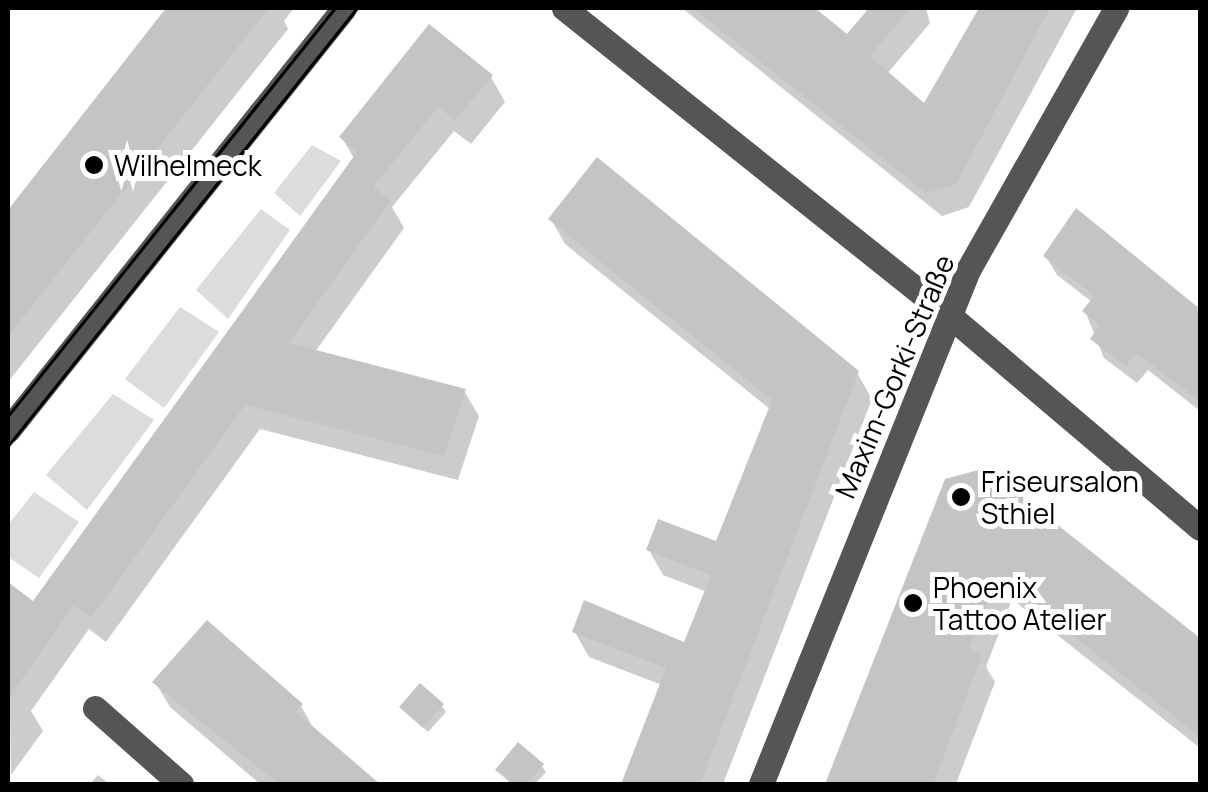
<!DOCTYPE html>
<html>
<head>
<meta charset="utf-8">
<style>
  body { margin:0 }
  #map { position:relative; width:1208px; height:792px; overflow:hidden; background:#fff; font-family:Manrope,sans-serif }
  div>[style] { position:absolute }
  .green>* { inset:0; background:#dcdcdc }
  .shadow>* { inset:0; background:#0003 }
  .building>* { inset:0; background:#c4c4c4 }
  .minor>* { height:25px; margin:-12.5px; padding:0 12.5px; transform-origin:12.5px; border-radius:12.5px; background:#555 }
  .tram>* { height:2.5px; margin:-1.25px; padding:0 1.25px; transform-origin:1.25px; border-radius:1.25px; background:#000 }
  .dots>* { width:28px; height:28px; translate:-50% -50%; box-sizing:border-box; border:5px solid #fff; border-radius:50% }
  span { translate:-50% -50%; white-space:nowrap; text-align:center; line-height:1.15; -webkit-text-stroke:10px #fff; paint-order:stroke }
  .poi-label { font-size:28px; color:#000 }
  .left { translate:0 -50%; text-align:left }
  .street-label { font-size:28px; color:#000 }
  .frame { position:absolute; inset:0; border:10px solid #000; pointer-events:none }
</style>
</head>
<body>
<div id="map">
  <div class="green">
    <div style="clip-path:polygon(312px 145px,341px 161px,300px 216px,274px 193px)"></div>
    <div style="clip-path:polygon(261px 209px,290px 230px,228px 319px,196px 290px)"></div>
    <div style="clip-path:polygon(180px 307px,219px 332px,164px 408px,125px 379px)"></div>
    <div style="clip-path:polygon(113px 394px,154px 420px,87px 510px,46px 475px)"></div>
    <div style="clip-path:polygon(34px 492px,79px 522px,39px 578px,8px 557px,8px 525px)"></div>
  </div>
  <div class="shadow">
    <div style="clip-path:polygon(169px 8px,294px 8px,284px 21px,288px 29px,8px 382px,8px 214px)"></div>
    <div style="clip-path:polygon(682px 8px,813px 8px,847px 37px,873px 8px,926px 8px,930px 23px,887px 74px,925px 107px,982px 8px,1077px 8px,969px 207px,942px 216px)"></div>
    <div style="clip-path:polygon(491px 77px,505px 102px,471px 144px,454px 131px,392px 207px,404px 228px,315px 352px,464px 391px,479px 416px,458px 480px,260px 429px,106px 642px,89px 629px,31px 711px,43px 731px,11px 775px,8px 601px,15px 591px,34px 604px,355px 160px,342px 138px)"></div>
    <div style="clip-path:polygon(1076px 212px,1200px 310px,1200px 411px,1148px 370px,1137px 383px,1104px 358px,1085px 311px,1092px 302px,1057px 275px,1046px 256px)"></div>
    <div style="clip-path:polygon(551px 219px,857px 373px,872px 399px,723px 784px,623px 784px,662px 685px,589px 657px,575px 632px,686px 645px,707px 592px,663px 575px,649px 550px,718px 544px,771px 410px,565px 244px)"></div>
    <div style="clip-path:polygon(985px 470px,1200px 641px,1200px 748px,1012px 599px,986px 667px,995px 682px,956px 784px,829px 784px,947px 481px)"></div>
    <div style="clip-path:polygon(155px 682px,301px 706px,315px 731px,376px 784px,260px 784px,170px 707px)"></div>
    <div style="clip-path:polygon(442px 706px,446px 712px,428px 732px,402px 707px)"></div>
    <div style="clip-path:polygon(542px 766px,546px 772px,535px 784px,511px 784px,498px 770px)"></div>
    <div style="clip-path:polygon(98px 775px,109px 784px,90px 784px)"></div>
  </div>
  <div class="building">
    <div style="clip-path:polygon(166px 8px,269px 8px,8px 336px,8px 210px)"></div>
    <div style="clip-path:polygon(693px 8px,815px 8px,847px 34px,869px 8px,911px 8px,870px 56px,924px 103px,979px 8px,1050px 8px,956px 184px,926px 193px)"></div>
    <div style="clip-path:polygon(429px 24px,493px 75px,455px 120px,438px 107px,373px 187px,391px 200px,289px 343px,466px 389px,444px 456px,245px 405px,91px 618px,74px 605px,8px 699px,8px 582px,33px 601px,357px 152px,339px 137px)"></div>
    <div style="clip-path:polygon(597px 157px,859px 371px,700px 784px,621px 784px,666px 668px,572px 632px,584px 600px,684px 642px,711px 575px,646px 550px,658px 519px,716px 541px,772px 400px,548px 219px)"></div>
    <div style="clip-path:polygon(1076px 208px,1200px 309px,1200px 401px,1136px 353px,1126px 366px,1090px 339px,1100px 325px,1082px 311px,1094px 296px,1043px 256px)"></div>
    <div style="clip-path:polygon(986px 468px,1200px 638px,1200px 737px,998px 576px,969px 649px,982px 655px,933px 784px,825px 784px,945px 479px)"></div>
    <div style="clip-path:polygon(207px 620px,303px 704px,296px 712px,380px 784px,279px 784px,152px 682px)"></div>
    <div style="clip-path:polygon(420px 683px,444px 704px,423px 728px,399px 707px)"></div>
    <div style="clip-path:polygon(518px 742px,544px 764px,526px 784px,513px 784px,495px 770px)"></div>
  </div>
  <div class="minor">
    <div style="left:564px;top:8px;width:494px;rotate:38.6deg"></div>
    <div style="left:950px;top:316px;width:328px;rotate:40.3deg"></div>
    <div style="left:8px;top:430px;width:539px;rotate:-51.47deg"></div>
    <div style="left:95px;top:708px;width:115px;rotate:41.5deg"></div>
    <div style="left:761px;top:784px;width:554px;rotate:-68.06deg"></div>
    <div style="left:968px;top:270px;width:301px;rotate:-60.5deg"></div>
  </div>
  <div class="tram">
    <div style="left:8px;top:416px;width:523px;rotate:-51.29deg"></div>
    <div style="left:8px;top:446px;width:560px;rotate:-51.45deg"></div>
  </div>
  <div class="dots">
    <div style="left:94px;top:165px;background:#000"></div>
    <div style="left:961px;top:497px;background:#000"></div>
    <div style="left:913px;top:603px;background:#000"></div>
  </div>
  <div class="poi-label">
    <span class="left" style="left:114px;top:165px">Wilhelmeck</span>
    <span class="left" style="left:981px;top:497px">Friseursalon<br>Sthiel</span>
    <span class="left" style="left:933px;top:603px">Phoenix<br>Tattoo Atelier</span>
  </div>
  <div class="street-label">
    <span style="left:894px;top:376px;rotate:-67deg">Maxim-Gorki-Straße</span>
  </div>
  <div class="frame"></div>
</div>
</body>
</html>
